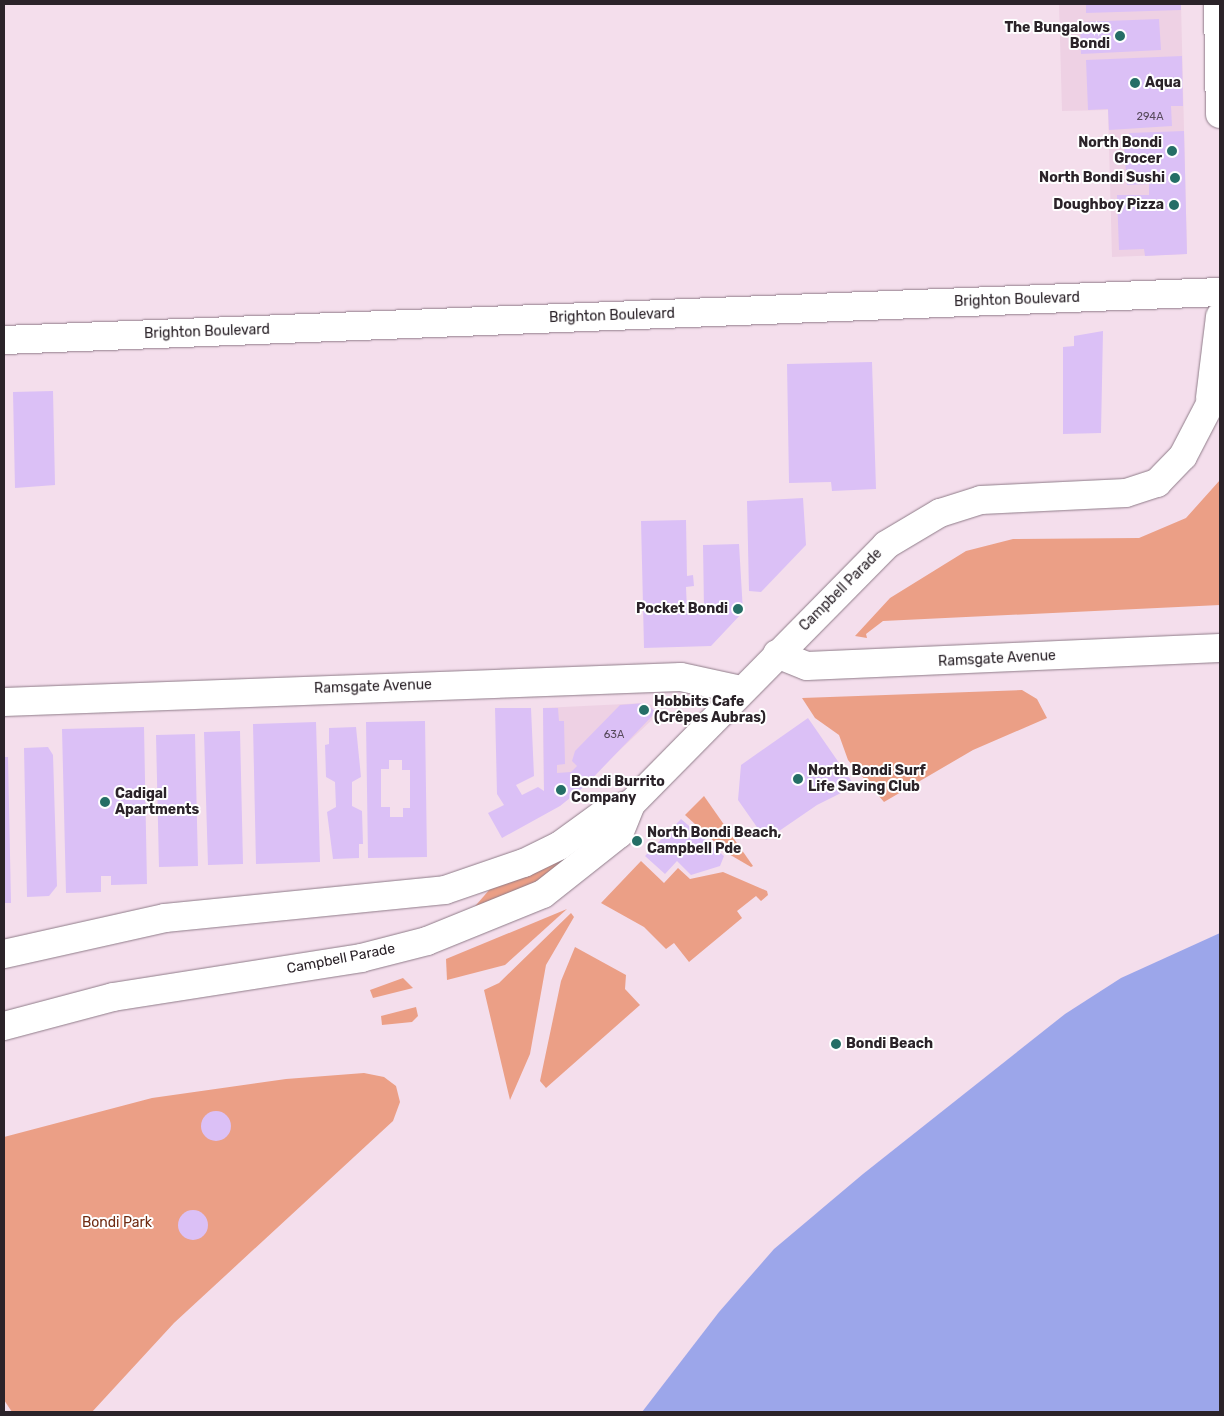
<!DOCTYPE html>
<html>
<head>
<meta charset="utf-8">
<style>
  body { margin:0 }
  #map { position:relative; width:1224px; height:1416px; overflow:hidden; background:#f4deec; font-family:Rubik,sans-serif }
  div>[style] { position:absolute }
  .built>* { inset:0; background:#eed1e4 }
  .green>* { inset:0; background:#eb9f86 }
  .water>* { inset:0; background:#9ca6ea }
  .building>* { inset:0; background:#dbc0f6 }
  .round { border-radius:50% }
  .roads { filter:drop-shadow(0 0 1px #8f7c89) drop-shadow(0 0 1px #8f7c89) }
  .minor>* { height:28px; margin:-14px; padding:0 14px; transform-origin:14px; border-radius:14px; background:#fff }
  .dots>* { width:14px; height:14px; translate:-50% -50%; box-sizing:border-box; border:2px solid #fff; border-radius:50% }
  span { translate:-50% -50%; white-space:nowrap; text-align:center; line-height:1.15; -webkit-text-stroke:4px #fff; paint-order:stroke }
  .number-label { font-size:11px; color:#574a5c }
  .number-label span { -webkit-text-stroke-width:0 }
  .poi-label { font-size:14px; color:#2b2329; font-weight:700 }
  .right { translate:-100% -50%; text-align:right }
  .left { translate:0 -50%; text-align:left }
  .street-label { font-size:14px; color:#2b2329 }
  .park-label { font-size:14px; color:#702c13 }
  .frame { position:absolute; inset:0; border:5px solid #2b2329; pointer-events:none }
</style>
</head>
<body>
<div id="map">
  <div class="built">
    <div style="clip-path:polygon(1059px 4px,1181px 4px,1187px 254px,1112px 257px,1108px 110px,1062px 111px)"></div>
    <div style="clip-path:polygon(645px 703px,652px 705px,654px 718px,560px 806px,544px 791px,543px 708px)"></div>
  </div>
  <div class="green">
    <div style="clip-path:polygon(1220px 480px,1220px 605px,883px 621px,866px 634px,867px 638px,855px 636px,890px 598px,966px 551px,1013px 539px,1139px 538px,1186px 518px)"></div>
    <div style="clip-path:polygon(1022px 690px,1037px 699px,1047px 718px,973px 750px,884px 802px,848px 760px,839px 735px,815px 718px,802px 698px)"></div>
    <div style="clip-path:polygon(704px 796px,753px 866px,751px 867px,727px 853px,685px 815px)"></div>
    <div style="clip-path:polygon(585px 844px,533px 886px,470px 912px,490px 889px)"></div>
    <div style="clip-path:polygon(641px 861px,664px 883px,678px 868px,690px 879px,723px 872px,767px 891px,768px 895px,761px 901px,756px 896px,737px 911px,742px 918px,689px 962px,674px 943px,666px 949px,644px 927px,601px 903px)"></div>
    <div style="clip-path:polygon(567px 909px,505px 965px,447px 980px,446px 959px)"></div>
    <div style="clip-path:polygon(571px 913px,574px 917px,546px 965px,530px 1054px,510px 1100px,484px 990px,499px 983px)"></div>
    <div style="clip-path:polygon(575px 947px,626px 975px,625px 989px,640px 1005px,546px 1088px,540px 1081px,561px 981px)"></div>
    <div style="clip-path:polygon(403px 978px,413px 988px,373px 998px,370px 990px)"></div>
    <div style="clip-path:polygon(416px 1007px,418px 1016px,412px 1022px,382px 1025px,381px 1016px)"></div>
    <div style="clip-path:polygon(364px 1073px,384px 1077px,396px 1086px,400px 1102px,393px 1121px,174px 1323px,92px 1412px,12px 1412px,4px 1400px,4px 1137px,152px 1098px,286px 1079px)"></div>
  </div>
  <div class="water">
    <div style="clip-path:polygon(1220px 933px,1220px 1412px,642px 1412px,719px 1312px,774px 1249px,863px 1174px,1065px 1014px,1121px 978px)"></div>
  </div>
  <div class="building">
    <div style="clip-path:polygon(1086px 4px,1181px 4px,1181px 10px,1086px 13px)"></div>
    <div style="clip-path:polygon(1159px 19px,1161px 50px,1081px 54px,1080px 22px)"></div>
    <div style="clip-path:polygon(1182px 56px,1183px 106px,1171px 106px,1172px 126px,1109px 130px,1108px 109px,1088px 110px,1086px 60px)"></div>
    <div style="clip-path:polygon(1184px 131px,1187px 254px,1145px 256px,1144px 249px,1119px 250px,1117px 195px,1149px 195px,1149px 184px,1127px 185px,1124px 147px,1130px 147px,1129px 133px)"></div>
    <div style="clip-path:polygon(1103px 331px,1101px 433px,1063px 434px,1063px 347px,1074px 346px,1074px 336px)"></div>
    <div style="clip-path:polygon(872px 362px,876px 489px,832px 491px,831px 482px,789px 483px,787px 364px)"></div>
    <div style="clip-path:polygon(53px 391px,55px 485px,15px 488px,13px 392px)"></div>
    <div style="clip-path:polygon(803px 498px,806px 545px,761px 592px,749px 591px,747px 501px)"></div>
    <div style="clip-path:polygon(686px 520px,687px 576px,693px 575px,694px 586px,686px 587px,687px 610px,704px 610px,703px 545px,739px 544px,743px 612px,711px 646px,644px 648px,641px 521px)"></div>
    <div style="clip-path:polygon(620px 705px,645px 703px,656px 712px,585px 786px,560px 806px,502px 838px,488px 813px,504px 805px,497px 794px,495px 708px,531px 708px,534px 776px,516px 785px,522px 795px,538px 787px,544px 791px,543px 708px,558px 708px,559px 721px,564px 721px,565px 764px,557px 765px,557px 773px,571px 772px,577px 766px,572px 761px,575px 751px)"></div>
    <div style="clip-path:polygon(808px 718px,855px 786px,817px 805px,766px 840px,738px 800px,741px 765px)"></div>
    <div style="clip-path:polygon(evenodd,425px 721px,427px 857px,368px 858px,366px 722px,425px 721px,389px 760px,402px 760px,402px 770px,410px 770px,410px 808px,403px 808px,403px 817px,390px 817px,390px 807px,381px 807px,381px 769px,389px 769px,389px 760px)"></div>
    <div style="clip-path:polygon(316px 722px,320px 862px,256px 864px,253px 724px)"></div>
    <div style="clip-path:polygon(144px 727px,147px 884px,111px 885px,111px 876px,101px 876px,101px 892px,66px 893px,62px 729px)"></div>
    <div style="clip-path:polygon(356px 727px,361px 777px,352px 782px,352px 806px,362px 811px,363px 844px,359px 844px,359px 858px,333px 859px,327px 812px,336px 807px,335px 782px,326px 777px,325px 745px,329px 744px,329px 728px)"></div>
    <div style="clip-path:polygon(240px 731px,243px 864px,208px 865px,204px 732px)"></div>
    <div style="clip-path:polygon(195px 734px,198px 866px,159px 867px,156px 735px)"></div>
    <div style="clip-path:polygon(48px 747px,53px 755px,57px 886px,49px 896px,27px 897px,24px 748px)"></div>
    <div style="clip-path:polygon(4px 757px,8px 757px,11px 903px,4px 903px)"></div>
    <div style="clip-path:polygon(681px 819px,724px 856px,720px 866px,691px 875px,677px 861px,665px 874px,645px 856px)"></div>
    <div class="round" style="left:201px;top:1111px;width:30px;height:30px"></div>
    <div class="round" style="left:178px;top:1210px;width:30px;height:30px"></div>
  </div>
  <div class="roads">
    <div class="minor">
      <div style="left:1218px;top:4px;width:110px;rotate:89deg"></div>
      <div style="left:4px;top:340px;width:1217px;rotate:-2.26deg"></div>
      <div style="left:1210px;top:398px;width:82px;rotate:-83deg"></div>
      <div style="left:777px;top:654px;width:32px;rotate:22deg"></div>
      <div style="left:807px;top:666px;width:413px;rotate:-2.5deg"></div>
      <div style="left:4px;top:702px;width:677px;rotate:-2.11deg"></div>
      <div style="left:681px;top:677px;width:61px;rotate:12.2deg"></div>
      <div style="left:4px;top:954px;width:165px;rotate:-12.6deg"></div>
      <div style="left:165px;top:918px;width:281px;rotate:-5.7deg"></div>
      <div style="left:445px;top:890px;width:83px;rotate:-18.9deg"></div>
      <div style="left:524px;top:863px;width:39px;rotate:-26deg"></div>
      <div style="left:559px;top:846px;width:54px;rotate:-36deg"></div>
      <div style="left:603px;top:814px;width:30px;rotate:-20deg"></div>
      <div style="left:4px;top:1026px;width:113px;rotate:-14.9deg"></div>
      <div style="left:113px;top:997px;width:251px;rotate:-8.9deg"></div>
      <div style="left:361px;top:958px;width:68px;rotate:-14.4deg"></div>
      <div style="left:427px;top:941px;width:125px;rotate:-22.1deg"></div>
      <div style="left:543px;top:894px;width:97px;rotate:-38.3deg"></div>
      <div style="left:619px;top:834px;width:32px;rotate:-68deg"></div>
      <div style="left:631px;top:804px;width:363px;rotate:-45.4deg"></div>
      <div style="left:886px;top:545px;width:63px;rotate:-30.7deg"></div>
      <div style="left:940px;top:513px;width:43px;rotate:-17.6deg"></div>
      <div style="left:981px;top:500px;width:145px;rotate:-2.8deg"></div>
      <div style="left:1126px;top:493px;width:33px;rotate:-18deg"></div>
      <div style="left:1157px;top:483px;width:37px;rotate:-46deg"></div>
      <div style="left:1183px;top:456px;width:80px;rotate:-62.5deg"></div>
    </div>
  </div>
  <div class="dots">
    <div style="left:1120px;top:36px;background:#256e66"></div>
    <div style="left:1135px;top:83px;background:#256e66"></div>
    <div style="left:1172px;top:151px;background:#256e66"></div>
    <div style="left:1175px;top:178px;background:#256e66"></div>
    <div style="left:1174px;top:205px;background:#256e66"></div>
    <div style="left:738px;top:609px;background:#256e66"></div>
    <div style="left:644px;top:710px;background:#256e66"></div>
    <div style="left:798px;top:779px;background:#256e66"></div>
    <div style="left:561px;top:790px;background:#256e66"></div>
    <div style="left:105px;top:802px;background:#256e66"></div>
    <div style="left:637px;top:841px;background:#256e66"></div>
    <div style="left:836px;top:1044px;background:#256e66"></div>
  </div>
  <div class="number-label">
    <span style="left:1150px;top:117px">294A</span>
    <span style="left:614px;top:735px">63A</span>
  </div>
  <div class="poi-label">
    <span class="right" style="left:1110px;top:36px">The Bungalows<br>Bondi</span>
    <span class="left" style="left:1145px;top:83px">Aqua</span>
    <span class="right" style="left:1162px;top:151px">North Bondi<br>Grocer</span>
    <span class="right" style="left:1165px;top:178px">North Bondi Sushi</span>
    <span class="right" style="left:1164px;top:205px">Doughboy Pizza</span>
    <span class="right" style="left:728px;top:609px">Pocket Bondi</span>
    <span class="left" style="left:654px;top:710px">Hobbits Cafe<br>(Crêpes Aubras)</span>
    <span class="left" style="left:808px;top:779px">North Bondi Surf<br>Life Saving Club</span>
    <span class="left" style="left:571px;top:790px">Bondi Burrito<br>Company</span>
    <span class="left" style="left:115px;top:802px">Cadigal<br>Apartments</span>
    <span class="left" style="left:647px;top:841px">North Bondi Beach,<br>Campbell Pde</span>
    <span class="left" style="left:846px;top:1044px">Bondi Beach</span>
  </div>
  <div class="street-label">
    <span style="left:1017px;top:300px;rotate:-2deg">Brighton Boulevard</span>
    <span style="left:612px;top:316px;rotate:-2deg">Brighton Boulevard</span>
    <span style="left:207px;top:332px;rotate:-2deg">Brighton Boulevard</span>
    <span style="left:841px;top:590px;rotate:-45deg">Campbell Parade</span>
    <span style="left:997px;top:659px;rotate:-3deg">Ramsgate Avenue</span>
    <span style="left:373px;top:687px;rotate:-2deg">Ramsgate Avenue</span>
    <span style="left:341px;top:959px;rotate:-11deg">Campbell Parade</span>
  </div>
  <div class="park-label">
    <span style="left:117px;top:1223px">Bondi Park</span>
  </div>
  <div class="frame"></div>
</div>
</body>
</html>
